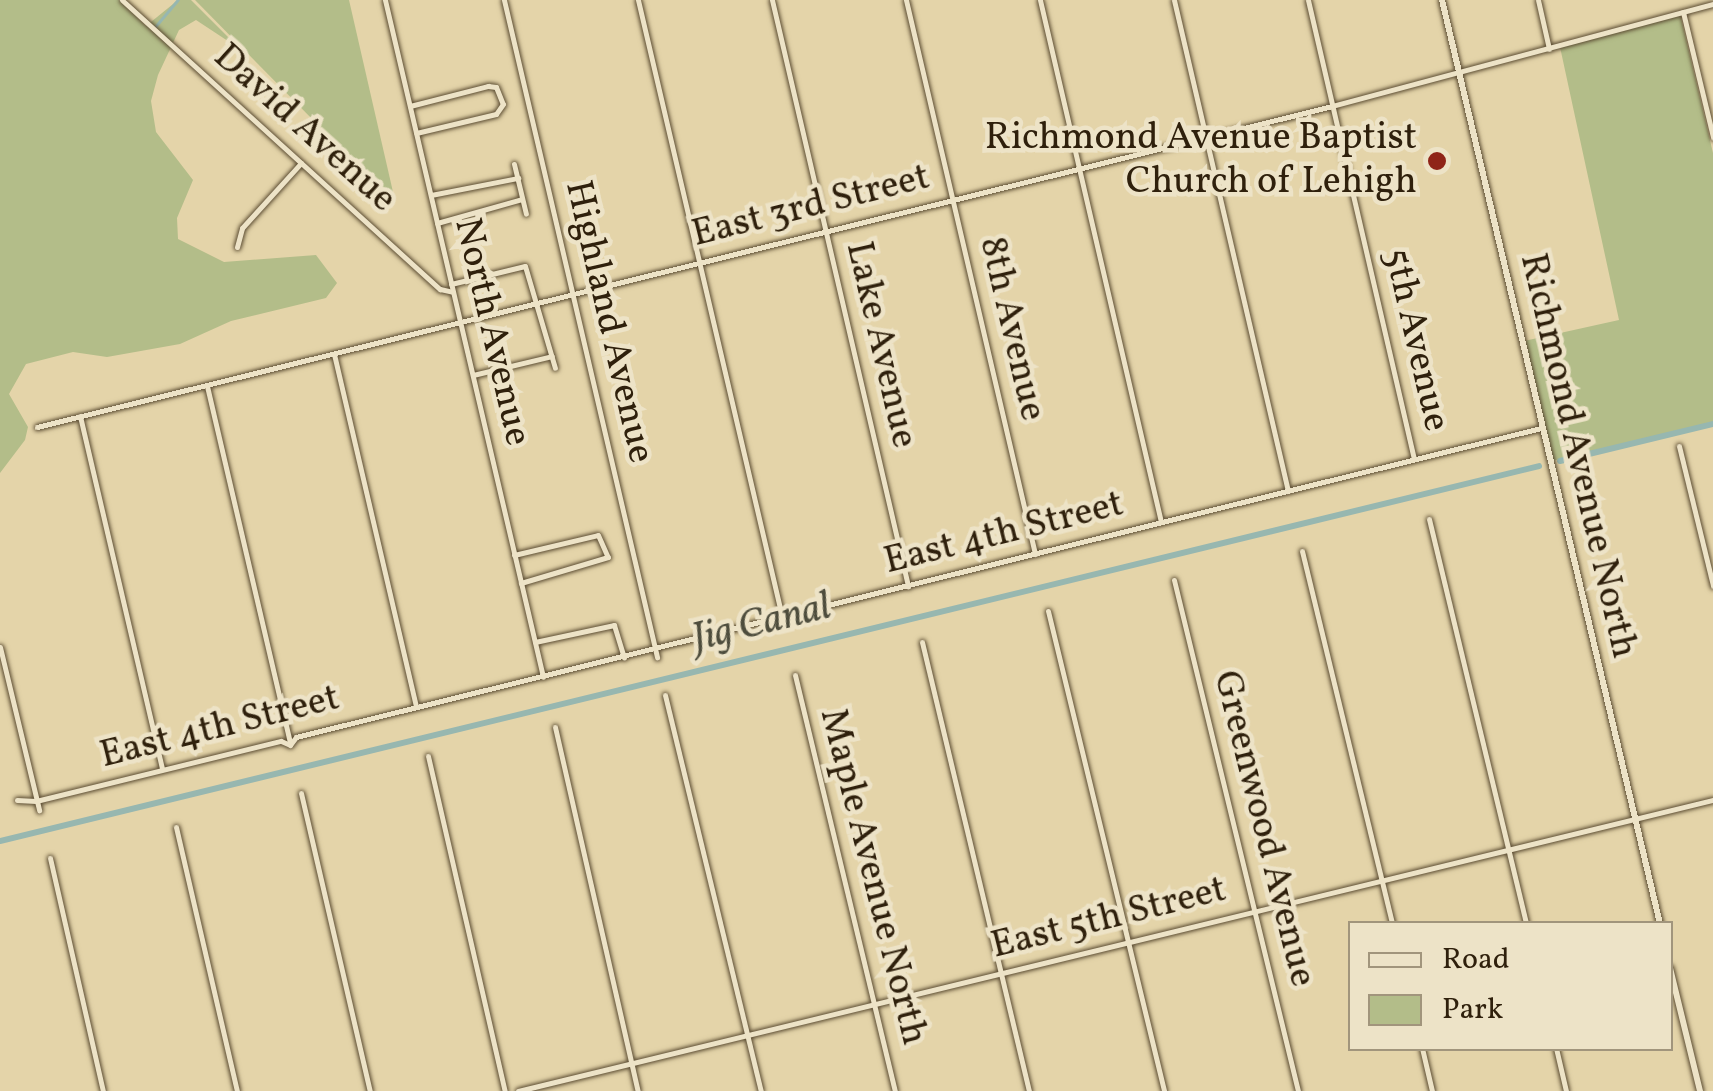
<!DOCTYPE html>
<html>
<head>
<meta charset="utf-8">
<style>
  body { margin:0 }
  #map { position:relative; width:1713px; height:1091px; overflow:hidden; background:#e4d4a9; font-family:Vollkorn,serif }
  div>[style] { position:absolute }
  .green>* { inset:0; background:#b3bd89 }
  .stream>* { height:2.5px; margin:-1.25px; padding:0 1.25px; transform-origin:1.25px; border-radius:1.25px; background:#97b7b0 }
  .canal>* { height:6px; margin:-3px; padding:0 3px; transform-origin:3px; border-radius:3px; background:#97b7b0 }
  .roads { filter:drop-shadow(0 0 2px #5c4d33) drop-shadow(0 0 2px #5c4d33) }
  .minor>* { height:5px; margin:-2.5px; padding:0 2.5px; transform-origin:2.5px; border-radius:2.5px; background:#ede3c7 }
  .tertiary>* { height:6px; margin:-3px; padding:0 3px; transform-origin:3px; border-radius:3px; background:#ede3c7 }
  .dots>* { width:28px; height:28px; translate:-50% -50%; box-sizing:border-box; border:5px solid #ede3c7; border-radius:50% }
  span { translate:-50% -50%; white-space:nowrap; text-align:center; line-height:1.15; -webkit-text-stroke:9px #ede3c7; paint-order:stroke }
  .street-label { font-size:38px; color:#2f200c }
  .poi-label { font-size:38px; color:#2f200c }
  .right { translate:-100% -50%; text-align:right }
  .water-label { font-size:40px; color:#4e4d3d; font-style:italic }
  .legend { position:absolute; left:1348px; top:921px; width:325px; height:130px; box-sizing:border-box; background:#ede3c7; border:2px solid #a1957c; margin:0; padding:12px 18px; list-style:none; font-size:30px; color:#2f200c }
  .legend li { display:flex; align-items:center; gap:20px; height:50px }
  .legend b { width:50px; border:2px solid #a1957c }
</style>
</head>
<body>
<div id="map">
  <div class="green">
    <div style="clip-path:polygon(0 0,119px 0,146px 26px,178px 0,191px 0,240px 49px,196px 20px,179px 30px,158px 75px,151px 101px,156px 132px,193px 180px,177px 218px,178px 239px,224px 262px,316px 255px,337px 283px,326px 298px,231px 321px,180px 344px,107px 357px,73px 352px,26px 364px,9px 394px,28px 427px,25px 440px,0 473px)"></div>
    <div style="clip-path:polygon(195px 0,349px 0,393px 192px,375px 183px)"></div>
    <div style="clip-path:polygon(1680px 14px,1713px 153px,1713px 424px,1552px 461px,1524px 341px,1619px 320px,1560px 47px)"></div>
  </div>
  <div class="stream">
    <div style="left:155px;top:27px;width:35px;rotate:-50deg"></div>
  </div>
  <div class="canal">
    <div style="left:1560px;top:461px;width:157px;rotate:-13.6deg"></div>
    <div style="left:0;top:841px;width:1584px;rotate:-13.69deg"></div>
  </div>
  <div class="roads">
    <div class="minor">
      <div style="left:122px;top:0;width:430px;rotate:42.3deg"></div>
      <div style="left:440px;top:289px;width:13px;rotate:13deg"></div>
      <div style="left:385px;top:0;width:695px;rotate:76.86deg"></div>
      <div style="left:504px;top:0;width:675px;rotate:76.89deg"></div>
      <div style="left:638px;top:0;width:634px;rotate:76.86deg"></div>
      <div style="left:772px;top:0;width:602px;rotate:76.93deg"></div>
      <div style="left:906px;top:0;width:569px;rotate:76.89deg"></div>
      <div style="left:1040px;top:0;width:536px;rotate:76.95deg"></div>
      <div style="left:1174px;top:0;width:504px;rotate:76.93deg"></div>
      <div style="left:1308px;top:0;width:471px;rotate:77deg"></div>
      <div style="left:1538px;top:0;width:50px;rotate:77.3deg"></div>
      <div style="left:1683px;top:12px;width:129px;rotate:76.5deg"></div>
      <div style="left:410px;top:106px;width:81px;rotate:-14.4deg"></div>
      <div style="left:488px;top:86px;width:8px;rotate:7deg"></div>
      <div style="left:496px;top:87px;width:18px;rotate:68deg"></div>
      <div style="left:503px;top:104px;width:12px;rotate:125deg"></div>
      <div style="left:496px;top:114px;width:82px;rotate:166.6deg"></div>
      <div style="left:514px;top:164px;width:51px;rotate:76.5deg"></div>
      <div style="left:431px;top:195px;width:89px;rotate:-11.1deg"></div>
      <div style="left:437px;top:223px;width:88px;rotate:-15.8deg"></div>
      <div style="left:237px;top:247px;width:20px;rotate:-75deg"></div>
      <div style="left:242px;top:228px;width:88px;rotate:-47.8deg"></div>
      <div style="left:451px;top:284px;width:76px;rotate:-13.7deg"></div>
      <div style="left:525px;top:266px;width:106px;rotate:73.6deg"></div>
      <div style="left:334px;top:354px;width:362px;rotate:76.9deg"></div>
      <div style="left:473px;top:375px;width:81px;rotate:-13.5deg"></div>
      <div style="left:207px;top:386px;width:367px;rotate:76.9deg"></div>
      <div style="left:80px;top:416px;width:362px;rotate:76.9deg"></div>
      <div style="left:37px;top:427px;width:1334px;rotate:-13.92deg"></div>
      <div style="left:1332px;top:106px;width:394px;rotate:-15deg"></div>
      <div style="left:1679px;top:446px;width:144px;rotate:76.3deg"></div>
      <div style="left:1429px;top:519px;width:416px;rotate:76.5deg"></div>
      <div style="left:1302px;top:551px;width:384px;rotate:76.4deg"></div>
      <div style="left:514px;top:555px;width:86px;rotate:-13.4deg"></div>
      <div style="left:598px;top:535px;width:24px;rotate:66deg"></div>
      <div style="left:608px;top:557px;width:91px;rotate:163.4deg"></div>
      <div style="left:1174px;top:580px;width:526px;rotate:76.36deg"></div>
      <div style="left:1048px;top:611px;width:494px;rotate:76.4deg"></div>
      <div style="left:535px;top:642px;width:81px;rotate:-12.1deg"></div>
      <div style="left:614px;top:625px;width:34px;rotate:73deg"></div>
      <div style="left:922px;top:642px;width:462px;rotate:76.6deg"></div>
      <div style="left:0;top:647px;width:168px;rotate:76.5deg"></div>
      <div style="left:795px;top:675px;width:428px;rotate:76.5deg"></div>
      <div style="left:665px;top:695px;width:407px;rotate:76.4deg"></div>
      <div style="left:555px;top:727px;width:373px;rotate:77.2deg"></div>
      <div style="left:428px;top:756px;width:344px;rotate:77.1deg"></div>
      <div style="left:301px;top:793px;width:306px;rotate:77deg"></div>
      <div style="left:17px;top:800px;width:19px;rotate:3deg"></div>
      <div style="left:36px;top:801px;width:252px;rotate:-13.8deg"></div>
      <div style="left:281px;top:741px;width:10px;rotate:24deg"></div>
      <div style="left:290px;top:745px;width:10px;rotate:-53deg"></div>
      <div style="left:296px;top:737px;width:1283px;rotate:-13.94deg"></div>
      <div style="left:176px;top:827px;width:271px;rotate:77deg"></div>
      <div style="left:50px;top:858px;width:239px;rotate:77.2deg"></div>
      <div style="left:1422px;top:1048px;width:44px;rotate:76.9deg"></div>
      <div style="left:1556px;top:1048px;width:44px;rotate:76.9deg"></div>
      <div style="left:518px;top:1091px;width:1230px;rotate:-13.69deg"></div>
    </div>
    <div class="tertiary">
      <div style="left:1442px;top:0;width:949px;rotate:76.72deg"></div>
      <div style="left:1670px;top:968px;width:127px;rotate:76.3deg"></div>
    </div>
  </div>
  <div class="dots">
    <div style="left:1437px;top:161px;background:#8f2418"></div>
  </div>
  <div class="street-label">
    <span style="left:304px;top:129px;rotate:42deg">David Avenue</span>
    <span style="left:811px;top:207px;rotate:-14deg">East 3rd Street</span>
    <span style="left:608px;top:322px;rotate:77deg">Highland Avenue</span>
    <span style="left:1011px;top:329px;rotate:77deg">8th Avenue</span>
    <span style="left:491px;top:332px;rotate:77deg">North Avenue</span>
    <span style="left:1415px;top:340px;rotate:77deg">5th Avenue</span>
    <span style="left:880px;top:345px;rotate:77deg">Lake Avenue</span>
    <span style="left:1577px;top:456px;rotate:77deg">Richmond Avenue North</span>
    <span style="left:1004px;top:534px;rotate:-14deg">East 4th Street</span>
    <span style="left:220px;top:728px;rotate:-14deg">East 4th Street</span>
    <span style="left:1263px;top:829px;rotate:76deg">Greenwood Avenue</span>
    <span style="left:872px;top:877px;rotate:76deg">Maple Avenue North</span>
    <span style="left:1109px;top:919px;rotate:-14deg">East 5th Street</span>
  </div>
  <div class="poi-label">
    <span class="right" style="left:1417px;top:161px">Richmond Avenue Baptist<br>Church of Lehigh</span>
  </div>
  <div class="water-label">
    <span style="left:762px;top:624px;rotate:-14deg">Jig Canal</span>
  </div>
  <ul class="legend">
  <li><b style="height:12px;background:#ede3c7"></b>Road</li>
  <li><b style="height:28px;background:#b3bd89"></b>Park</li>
  </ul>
</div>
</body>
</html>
